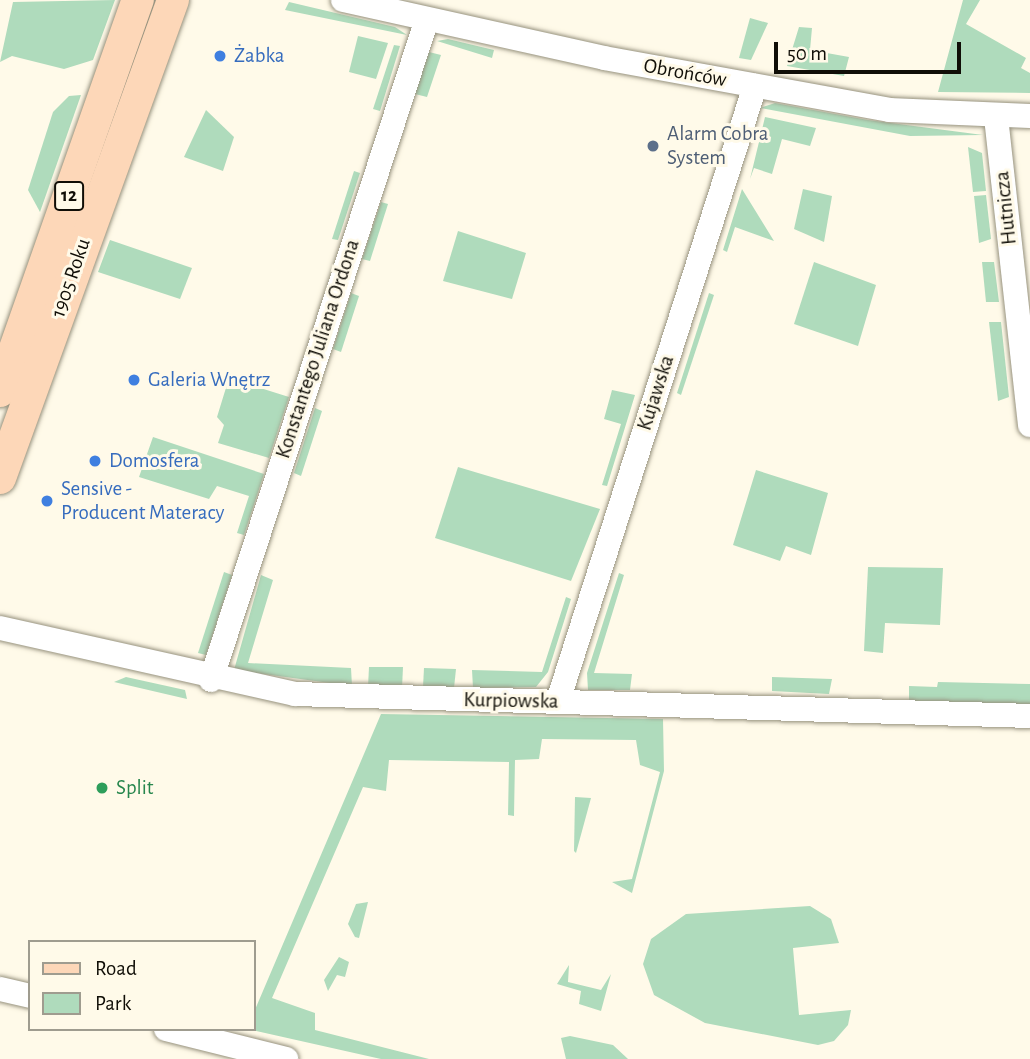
<!DOCTYPE html>
<html>
<head>
<meta charset="utf-8">
<style>
  body { margin:0 }
  #map { position:relative; width:1030px; height:1059px; overflow:hidden; background:#fffae9; font-family:"Alegreya Sans",sans-serif }
  div>[style] { position:absolute }
  .green>* { inset:0; background:#afdbbc }
  .roads { filter:drop-shadow(0 0 2px #97927e) drop-shadow(0 0 2px #97927e) }
  .minor>* { height:24px; margin:-12px; padding:0 12px; transform-origin:12px; border-radius:12px; background:#fff }
  .major>* { height:32px; margin:-16px; padding:0 16px; transform-origin:16px; border-radius:16px; background:#fdd7b8 }
  .dots>* { width:19px; height:19px; translate:-50% -50%; box-sizing:border-box; border:4px solid #fffae9; border-radius:50% }
  span { translate:-50% -50%; white-space:nowrap; text-align:center; line-height:1.15; -webkit-text-stroke:6px #fffae9; paint-order:stroke }
  .shield-label span { padding:2px 5px; background:#fffae9; border:2px solid; border-radius:5px; -webkit-text-stroke-width:0 }
  .shield-label { font-size:19px; color:#100e07; font-weight:700 }
  .shop-label { font-size:21px; color:#366cbe }
  .left { translate:0 -50%; text-align:left }
  .street-label { font-size:21px; color:#100e07 }
  .service-label { font-size:21px; color:#4e5e75 }
  .leisure-label { font-size:21px; color:#27864d }
  .legend { position:absolute; left:28px; top:940px; width:228px; height:91px; box-sizing:border-box; background:#fffae9; border:2px solid #9f9c8f; margin:0; padding:9px 12px; list-style:none; font-size:21px; color:#100e07 }
  .legend li { display:flex; align-items:center; gap:14px; height:35px }
  .legend b { width:35px; border:2px solid #9f9c8f }
  .scale { position:absolute; left:774px; top:42px; width:187px; height:32px; box-sizing:border-box; border:4px solid #100e07; border-top:0; padding-left:9px; font-size:21px; line-height:24px; white-space:nowrap; color:#100e07; -webkit-text-stroke:5px #fffae9; paint-order:stroke }
</style>
</head>
<body>
<div id="map">
  <div class="green">
    <div style="clip-path:polygon(115px 0,93px 60px,64px 69px,12px 56px,0 62px,13px 2px)"></div>
    <div style="clip-path:polygon(963px 0,980px 0,966px 24px,1026px 58px,1021px 68px,1030px 73px,1030px 93px,938px 92px)"></div>
    <div style="clip-path:polygon(289px 2px,395px 27px,407px 35px,285px 10px)"></div>
    <div style="clip-path:polygon(750px 18px,768px 23px,751px 60px,739px 58px)"></div>
    <div style="clip-path:polygon(799px 27px,812px 28px,810px 50px,849px 57px,844px 76px,787px 66px)"></div>
    <div style="clip-path:polygon(358px 36px,388px 43px,376px 79px,349px 72px)"></div>
    <div style="clip-path:polygon(448px 39px,494px 50px,492px 58px,437px 41px)"></div>
    <div style="clip-path:polygon(394px 45px,400px 46px,380px 111px,373px 109px)"></div>
    <div style="clip-path:polygon(429px 52px,441px 55px,427px 97px,415px 94px)"></div>
    <div style="clip-path:polygon(81px 95px,40px 212px,28px 190px,53px 112px,69px 96px)"></div>
    <div style="clip-path:polygon(775px 103px,868px 120px,983px 135px,910px 136px,760px 108px)"></div>
    <div style="clip-path:polygon(206px 110px,234px 137px,223px 171px,184px 157px)"></div>
    <div style="clip-path:polygon(765px 117px,816px 128px,810px 146px,782px 139px,772px 174px,754px 168px,750px 179px)"></div>
    <div style="clip-path:polygon(968px 147px,982px 153px,986px 191px,973px 192px)"></div>
    <div style="clip-path:polygon(354px 171px,360px 173px,338px 240px,332px 239px)"></div>
    <div style="clip-path:polygon(742px 189px,774px 241px,735px 227px,727px 252px,723px 250px)"></div>
    <div style="clip-path:polygon(803px 189px,832px 196px,824px 242px,794px 229px)"></div>
    <div style="clip-path:polygon(986px 195px,991px 239px,979px 243px,974px 196px)"></div>
    <div style="clip-path:polygon(381px 202px,388px 204px,370px 261px,362px 259px)"></div>
    <div style="clip-path:polygon(458px 231px,526px 253px,512px 299px,443px 281px)"></div>
    <div style="clip-path:polygon(110px 240px,192px 268px,180px 299px,98px 272px)"></div>
    <div style="clip-path:polygon(814px 262px,876px 285px,858px 346px,794px 324px)"></div>
    <div style="clip-path:polygon(982px 262px,994px 262px,999px 302px,986px 302px)"></div>
    <div style="clip-path:polygon(351px 293px,359px 296px,341px 352px,333px 349px)"></div>
    <div style="clip-path:polygon(709px 293px,714px 295px,681px 395px,677px 393px)"></div>
    <div style="clip-path:polygon(989px 322px,1001px 322px,1009px 397px,998px 401px)"></div>
    <div style="clip-path:polygon(229px 378px,289px 397px,269px 458px,218px 443px,224px 425px,217px 417px)"></div>
    <div style="clip-path:polygon(612px 390px,635px 395px,607px 486px,602px 485px,621px 424px,604px 419px)"></div>
    <div style="clip-path:polygon(315px 408px,322px 411px,301px 476px,294px 473px)"></div>
    <div style="clip-path:polygon(153px 437px,264px 474px,244px 535px,237px 533px,249px 496px,217px 486px,209px 499px,139px 477px)"></div>
    <div style="clip-path:polygon(458px 467px,600px 509px,571px 581px,435px 538px)"></div>
    <div style="clip-path:polygon(756px 470px,828px 493px,811px 555px,786px 546px,780px 561px,733px 545px)"></div>
    <div style="clip-path:polygon(868px 567px,943px 568px,940px 625px,885px 623px,883px 653px,864px 651px)"></div>
    <div style="clip-path:polygon(224px 572px,232px 575px,206px 655px,198px 653px)"></div>
    <div style="clip-path:polygon(619px 573px,624px 575px,594px 673px,632px 674px,630px 690px,588px 690px,587px 673px)"></div>
    <div style="clip-path:polygon(261px 575px,273px 580px,248px 663px,351px 668px,352px 686px,234px 670px)"></div>
    <div style="clip-path:polygon(566px 597px,571px 599px,548px 672px,536px 687px,473px 688px,472px 670px,542px 672px)"></div>
    <div style="clip-path:polygon(369px 667px,403px 667px,402px 688px,368px 687px)"></div>
    <div style="clip-path:polygon(424px 668px,456px 669px,454px 688px,423px 687px)"></div>
    <div style="clip-path:polygon(126px 677px,185px 690px,187px 699px,114px 682px)"></div>
    <div style="clip-path:polygon(772px 677px,832px 679px,829px 694px,772px 691px)"></div>
    <div style="clip-path:polygon(938px 682px,1030px 684px,1030px 706px,909px 702px,909px 686px,937px 687px)"></div>
    <div style="clip-path:polygon(381px 714px,663px 719px,664px 771px,632px 893px,612px 882px,632px 879px,660px 772px,640px 765px,636px 740px,542px 739px,539px 759px,515px 760px,514px 816px,508px 815px,509px 762px,389px 760px,386px 791px,363px 787px,272px 998px,315px 1013px,315px 1030px,429px 1059px,381px 1059px,247px 1029px,254px 1029px,254px 1012px)"></div>
    <div style="clip-path:polygon(575px 797px,591px 798px,576px 853px,574px 851px)"></div>
    <div style="clip-path:polygon(368px 902px,359px 938px,355px 937px,348px 924px,356px 904px)"></div>
    <div style="clip-path:polygon(810px 906px,831px 919px,839px 943px,793px 948px,799px 1015px,851px 1010px,848px 1025px,834px 1041px,818px 1045px,705px 1023px,654px 995px,643px 964px,651px 939px,686px 914px)"></div>
    <div style="clip-path:polygon(339px 957px,349px 962px,345px 977px,337px 975px,328px 991px,324px 980px)"></div>
    <div style="clip-path:polygon(569px 965px,568px 982px,601px 990px,611px 974px,601px 1011px,579px 1004px,581px 991px,557px 984px)"></div>
    <div style="clip-path:polygon(570px 1036px,613px 1045px,628px 1059px,566px 1059px,561px 1038px)"></div>
  </div>
  <div class="roads">
    <div class="minor">
      <div style="left:343px;top:0;width:267px;rotate:12.5deg"></div>
      <div style="left:604px;top:58px;width:290px;rotate:10.3deg"></div>
      <div style="left:889px;top:110px;width:141px;rotate:2.4deg"></div>
      <div style="left:996px;top:117px;width:310px;rotate:83.7deg"></div>
      <div style="left:0;top:628px;width:302px;rotate:12.6deg"></div>
      <div style="left:295px;top:694px;width:735px;rotate:1.71deg"></div>
      <div style="left:211px;top:680px;width:695px;rotate:-71.9deg"></div>
      <div style="left:558px;top:701px;width:646px;rotate:-72.24deg"></div>
      <div style="left:0;top:989px;width:31px;rotate:13deg"></div>
      <div style="left:166px;top:1029px;width:124px;rotate:14deg"></div>
    </div>
    <div class="major">
      <div style="left:0;top:391px;width:415px;rotate:-70.6deg"></div>
      <div style="left:0;top:478px;width:508px;rotate:-70.1deg"></div>
    </div>
  </div>
  <div class="dots">
    <div style="left:220px;top:56px;background:#3f7fe0"></div>
    <div style="left:653px;top:146px;background:#5c6f8a"></div>
    <div style="left:134px;top:380px;background:#3f7fe0"></div>
    <div style="left:95px;top:461px;background:#3f7fe0"></div>
    <div style="left:47px;top:501px;background:#3f7fe0"></div>
    <div style="left:102px;top:788px;background:#2e9e5b"></div>
  </div>
  <div class="shield-label">
    <span style="left:69px;top:196px">12</span>
  </div>
  <div class="shop-label">
    <span class="left" style="left:234px;top:56px">Żabka</span>
    <span class="left" style="left:148px;top:380px">Galeria Wnętrz</span>
    <span class="left" style="left:109px;top:461px">Domosfera</span>
    <span class="left" style="left:61px;top:501px">Sensive -<br>Producent Materacy</span>
  </div>
  <div class="street-label">
    <span style="left:685px;top:73px;rotate:10deg">Obrońców</span>
    <span style="left:1006px;top:208px;rotate:-96deg">Hutnicza</span>
    <span style="left:71px;top:278px;rotate:-71deg">1905 Roku</span>
    <span style="left:318px;top:349px;rotate:-72deg">Konstantego Juliana Ordona</span>
    <span style="left:656px;top:393px;rotate:-72deg">Kujawska</span>
    <span style="left:511px;top:701px;rotate:1deg">Kurpiowska</span>
  </div>
  <div class="service-label">
    <span class="left" style="left:667px;top:146px">Alarm Cobra<br>System</span>
  </div>
  <div class="leisure-label">
    <span class="left" style="left:116px;top:788px">Split</span>
  </div>
  <ul class="legend">
  <li><b style="height:9px;background:#fdd7b8"></b>Road</li>
  <li><b style="height:19px;background:#afdbbc"></b>Park</li>
  </ul>
  <div class="scale">50 m</div>
</div>
</body>
</html>
